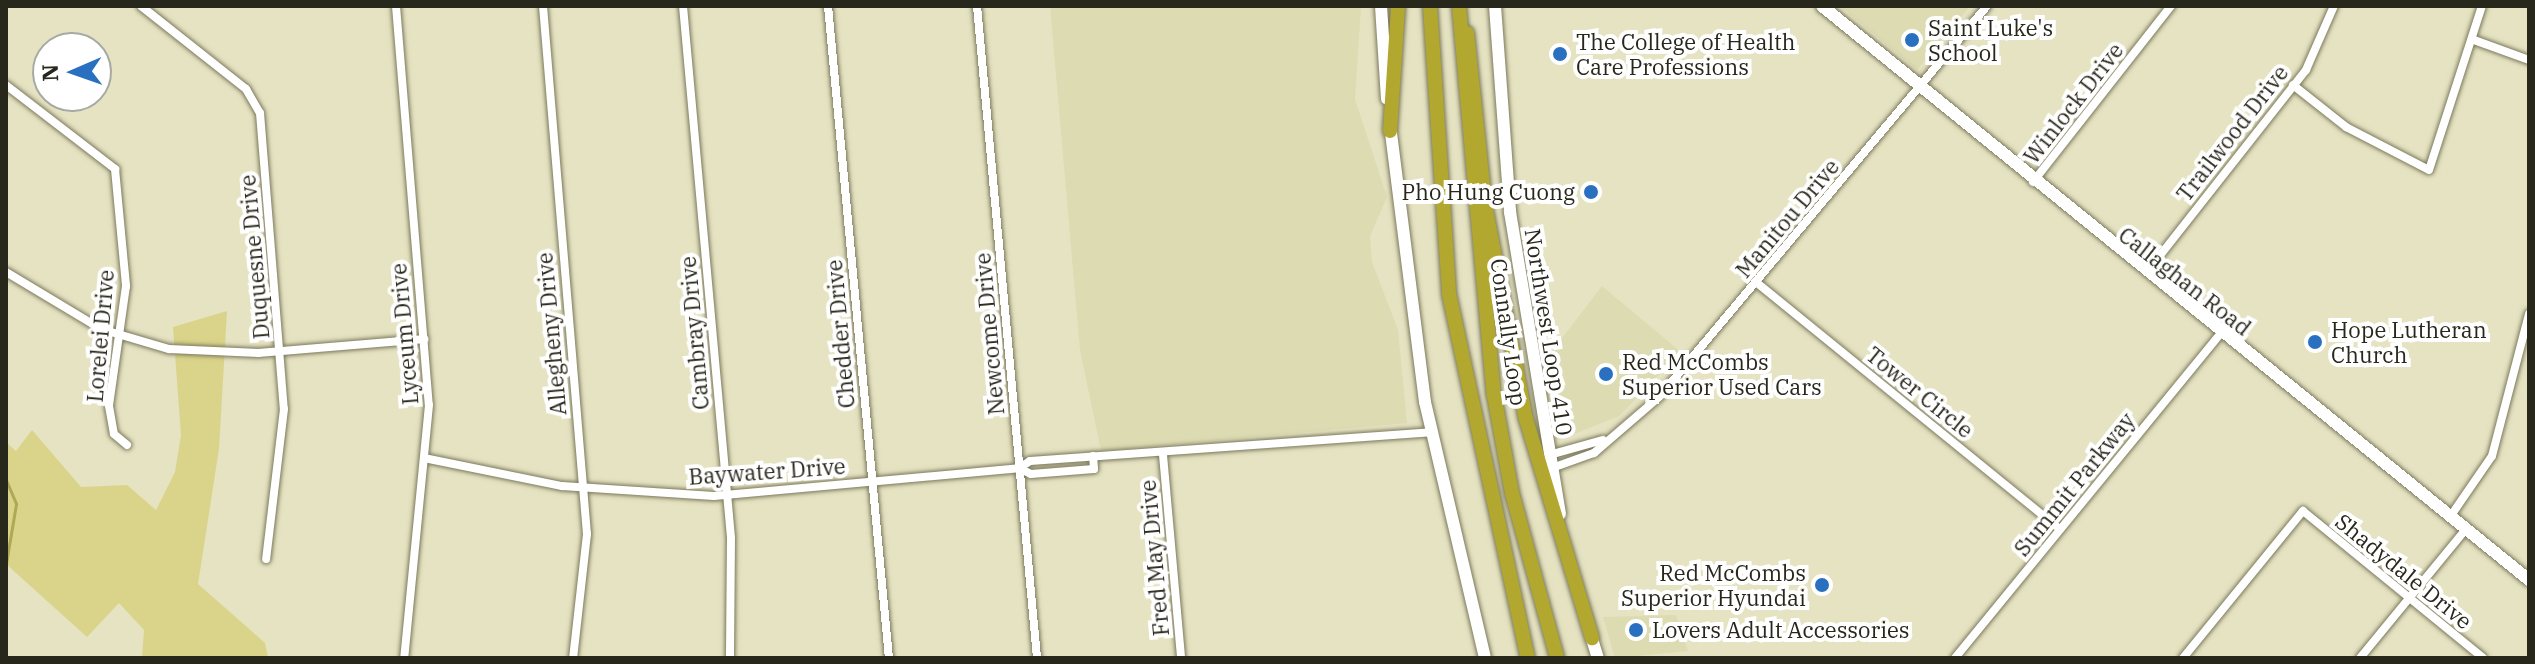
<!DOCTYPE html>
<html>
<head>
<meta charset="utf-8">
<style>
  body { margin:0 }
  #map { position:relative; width:2535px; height:664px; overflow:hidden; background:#e5e3c2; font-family:"IBM Plex Serif",serif }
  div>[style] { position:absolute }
  .built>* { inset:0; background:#dddbb2 }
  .green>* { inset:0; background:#dad48a }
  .stream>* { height:3px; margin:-1.5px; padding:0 1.5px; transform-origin:1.5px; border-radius:1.5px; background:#afa854 }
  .roads { filter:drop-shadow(0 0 2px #7c7a5d) drop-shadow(0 0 2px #7c7a5d) }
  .street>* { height:8px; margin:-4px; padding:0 4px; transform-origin:4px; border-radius:4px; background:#fff }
  .secondary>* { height:12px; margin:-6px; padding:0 6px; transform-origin:6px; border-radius:6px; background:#fff }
  .highway>* { height:14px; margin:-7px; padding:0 7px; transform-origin:7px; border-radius:7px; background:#b2a82f }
  .dots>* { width:22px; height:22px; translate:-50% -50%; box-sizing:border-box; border:4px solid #fff; border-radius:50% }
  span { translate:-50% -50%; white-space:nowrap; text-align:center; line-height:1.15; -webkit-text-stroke:8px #fff; paint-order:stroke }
  .poi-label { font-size:22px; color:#28271b }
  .left { translate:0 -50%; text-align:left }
  .right { translate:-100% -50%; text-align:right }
  .street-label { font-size:22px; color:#28271b }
  .frame { position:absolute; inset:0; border:8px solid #28271b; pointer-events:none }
  .north { position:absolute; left:32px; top:32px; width:80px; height:80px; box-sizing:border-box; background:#fff; border:2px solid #a9a9a4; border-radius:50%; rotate:268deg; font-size:22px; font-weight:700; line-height:32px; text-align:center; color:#28271b }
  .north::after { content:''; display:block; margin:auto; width:28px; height:36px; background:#2970c0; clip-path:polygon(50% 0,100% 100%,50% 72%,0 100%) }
</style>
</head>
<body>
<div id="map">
  <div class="built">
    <div style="clip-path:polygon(1050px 6px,1361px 6px,1355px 99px,1387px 197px,1370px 236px,1372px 262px,1398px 330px,1407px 423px,1101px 451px,1080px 350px)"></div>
    <div style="clip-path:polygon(1840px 6px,1970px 6px,1917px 70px)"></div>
    <div style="clip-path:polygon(1602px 286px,1681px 352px,1619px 416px,1562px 439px,1546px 359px)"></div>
    <div style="clip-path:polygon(1676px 615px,1688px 651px,1615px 658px,1603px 617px)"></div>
  </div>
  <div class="green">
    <div style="clip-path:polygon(227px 311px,219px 449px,198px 584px,265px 643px,268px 658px,142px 658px,144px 630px,119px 603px,87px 637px,6px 564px,6px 442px,16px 451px,32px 430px,81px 487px,127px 485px,156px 510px,175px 472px,181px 435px,173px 327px)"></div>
  </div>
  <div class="stream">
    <div style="left:6px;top:480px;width:26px;rotate:67deg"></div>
    <div style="left:16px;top:504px;width:60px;rotate:99.6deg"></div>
  </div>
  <div class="roads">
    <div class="street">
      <div style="left:141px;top:6px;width:134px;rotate:38.3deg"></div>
      <div style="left:246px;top:89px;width:28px;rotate:60deg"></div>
      <div style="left:260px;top:113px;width:297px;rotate:85.4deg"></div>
      <div style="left:284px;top:409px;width:151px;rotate:96.8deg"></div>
      <div style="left:396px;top:6px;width:400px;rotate:85.3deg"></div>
      <div style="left:429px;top:405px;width:254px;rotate:95.6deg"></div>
      <div style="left:543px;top:6px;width:530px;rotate:85.24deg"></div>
      <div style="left:587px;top:534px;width:125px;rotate:96.4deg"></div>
      <div style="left:683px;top:6px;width:534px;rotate:84.84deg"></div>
      <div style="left:731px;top:538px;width:120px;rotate:90.5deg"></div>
      <div style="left:828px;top:6px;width:655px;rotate:84.66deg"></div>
      <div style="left:977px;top:6px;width:655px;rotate:84.74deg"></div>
      <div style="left:2474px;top:40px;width:59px;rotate:20deg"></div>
      <div style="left:6px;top:85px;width:138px;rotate:37.6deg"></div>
      <div style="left:115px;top:169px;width:118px;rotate:84.6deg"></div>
      <div style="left:126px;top:286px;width:121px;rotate:98.1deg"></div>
      <div style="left:109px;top:406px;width:28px;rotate:80deg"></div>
      <div style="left:114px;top:434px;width:17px;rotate:40deg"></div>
      <div style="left:2293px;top:85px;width:68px;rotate:38.4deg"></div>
      <div style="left:2346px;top:127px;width:93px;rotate:27.4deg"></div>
      <div style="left:2429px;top:170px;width:172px;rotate:-72.1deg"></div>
      <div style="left:2033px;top:182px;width:224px;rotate:-51.9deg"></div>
      <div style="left:6px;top:272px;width:111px;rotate:31deg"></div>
      <div style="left:101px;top:329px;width:71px;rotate:16.4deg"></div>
      <div style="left:169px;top:349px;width:90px;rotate:2.5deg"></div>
      <div style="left:259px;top:353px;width:166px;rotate:-4.8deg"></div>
      <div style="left:2147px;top:272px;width:257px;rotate:-51.8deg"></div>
      <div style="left:2306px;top:70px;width:70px;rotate:-66.4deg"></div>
      <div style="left:1757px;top:283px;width:390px;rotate:39.1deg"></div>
      <div style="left:1163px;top:455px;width:204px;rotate:84.9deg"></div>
      <div style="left:1549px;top:455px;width:56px;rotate:-15.5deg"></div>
      <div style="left:424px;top:458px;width:141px;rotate:11.5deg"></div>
      <div style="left:562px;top:486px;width:152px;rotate:3.8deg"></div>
      <div style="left:714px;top:496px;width:306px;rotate:-5.2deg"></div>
      <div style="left:1019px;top:468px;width:13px;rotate:-32deg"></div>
      <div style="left:1030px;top:461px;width:402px;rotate:-4.1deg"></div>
      <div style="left:1019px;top:468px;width:13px;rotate:27deg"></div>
      <div style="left:1031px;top:474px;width:63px;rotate:-4.5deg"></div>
      <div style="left:1094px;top:469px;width:13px;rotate:-94deg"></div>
      <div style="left:1552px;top:468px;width:45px;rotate:-19.7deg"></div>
      <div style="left:1594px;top:453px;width:86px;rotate:-40.7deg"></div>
      <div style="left:1659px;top:397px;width:510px;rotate:-50.01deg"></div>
      <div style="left:2450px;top:517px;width:74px;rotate:-55.5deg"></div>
      <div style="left:2492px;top:456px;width:147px;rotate:-75.4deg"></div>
      <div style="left:1955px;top:658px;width:419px;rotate:-50.7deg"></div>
      <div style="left:2183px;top:658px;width:190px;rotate:-50.8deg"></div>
      <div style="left:2303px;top:511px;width:232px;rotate:39.2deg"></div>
      <div style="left:2360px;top:658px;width:167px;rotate:-50.6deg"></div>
    </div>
    <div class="secondary">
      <div style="left:1381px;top:6px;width:93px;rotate:86.3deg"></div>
      <div style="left:1495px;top:6px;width:207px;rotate:85.8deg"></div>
      <div style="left:1510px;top:212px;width:306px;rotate:80.6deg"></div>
      <div style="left:1822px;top:6px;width:911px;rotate:39.07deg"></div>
      <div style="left:1390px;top:125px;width:279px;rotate:82.8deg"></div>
      <div style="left:1425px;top:402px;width:263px;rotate:76.8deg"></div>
      <div style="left:1589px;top:629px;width:30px;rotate:73deg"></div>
    </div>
    <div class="highway">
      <div style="left:1430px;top:6px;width:289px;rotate:86.2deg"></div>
      <div style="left:1449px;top:294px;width:372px;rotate:77.8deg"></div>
      <div style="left:1459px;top:6px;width:391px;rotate:84.9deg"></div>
      <div style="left:1494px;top:395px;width:100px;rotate:79.6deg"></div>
      <div style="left:1512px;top:493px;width:171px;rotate:74.7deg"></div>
      <div style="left:1467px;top:33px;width:173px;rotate:84deg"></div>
      <div style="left:1485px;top:205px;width:218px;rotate:79.2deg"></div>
      <div style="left:1526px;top:419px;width:229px;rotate:73.2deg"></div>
      <div style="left:1390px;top:131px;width:125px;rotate:-86.3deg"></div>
    </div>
  </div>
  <div class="dots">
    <div style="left:1912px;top:40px;background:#2970c0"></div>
    <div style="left:1560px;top:54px;background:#2970c0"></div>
    <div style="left:1591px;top:192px;background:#2970c0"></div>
    <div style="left:2315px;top:342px;background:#2970c0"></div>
    <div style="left:1606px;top:374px;background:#2970c0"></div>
    <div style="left:1822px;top:585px;background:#2970c0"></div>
    <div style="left:1636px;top:630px;background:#2970c0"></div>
  </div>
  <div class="poi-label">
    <span class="left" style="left:1928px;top:40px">Saint Luke's<br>School</span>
    <span class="left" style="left:1576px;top:54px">The College of Health<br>Care Professions</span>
    <span class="right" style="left:1575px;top:192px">Pho Hung Cuong</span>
    <span class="left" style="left:2331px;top:342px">Hope Lutheran<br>Church</span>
    <span class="left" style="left:1622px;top:374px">Red McCombs<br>Superior Used Cars</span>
    <span class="right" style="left:1806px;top:585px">Red McCombs<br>Superior Hyundai</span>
    <span class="left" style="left:1652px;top:630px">Lovers Adult Accessories</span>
  </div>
  <div class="street-label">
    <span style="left:2073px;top:103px;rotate:-52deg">Winlock Drive</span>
    <span style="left:2232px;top:133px;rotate:-52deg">Trailwood Drive</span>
    <span style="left:1787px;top:218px;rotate:-50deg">Manitou Drive</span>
    <span style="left:254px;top:257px;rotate:-95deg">Duquesne Drive</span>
    <span style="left:2185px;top:281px;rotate:38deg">Callaghan Road</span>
    <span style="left:1509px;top:332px;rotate:82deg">Connally Loop</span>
    <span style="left:1549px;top:332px;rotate:81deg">Northwest Loop 410</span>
    <span style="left:694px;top:333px;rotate:-95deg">Cambray Drive</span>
    <span style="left:404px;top:334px;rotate:-95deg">Lyceum Drive</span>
    <span style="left:551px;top:334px;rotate:-95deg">Allegheny Drive</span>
    <span style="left:840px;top:334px;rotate:-95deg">Chedder Drive</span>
    <span style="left:989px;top:334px;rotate:-95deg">Newcome Drive</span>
    <span style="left:100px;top:336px;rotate:-85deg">Lorelei Drive</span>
    <span style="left:1920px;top:392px;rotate:39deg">Tower Circle</span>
    <span style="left:767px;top:471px;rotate:-4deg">Baywater Drive</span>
    <span style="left:2074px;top:484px;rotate:-51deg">Summit Parkway</span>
    <span style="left:1154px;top:558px;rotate:-95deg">Fred May Drive</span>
    <span style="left:2404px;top:571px;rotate:39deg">Shadydale Drive</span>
  </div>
  <div class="frame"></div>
  <div class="north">N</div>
</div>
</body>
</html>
